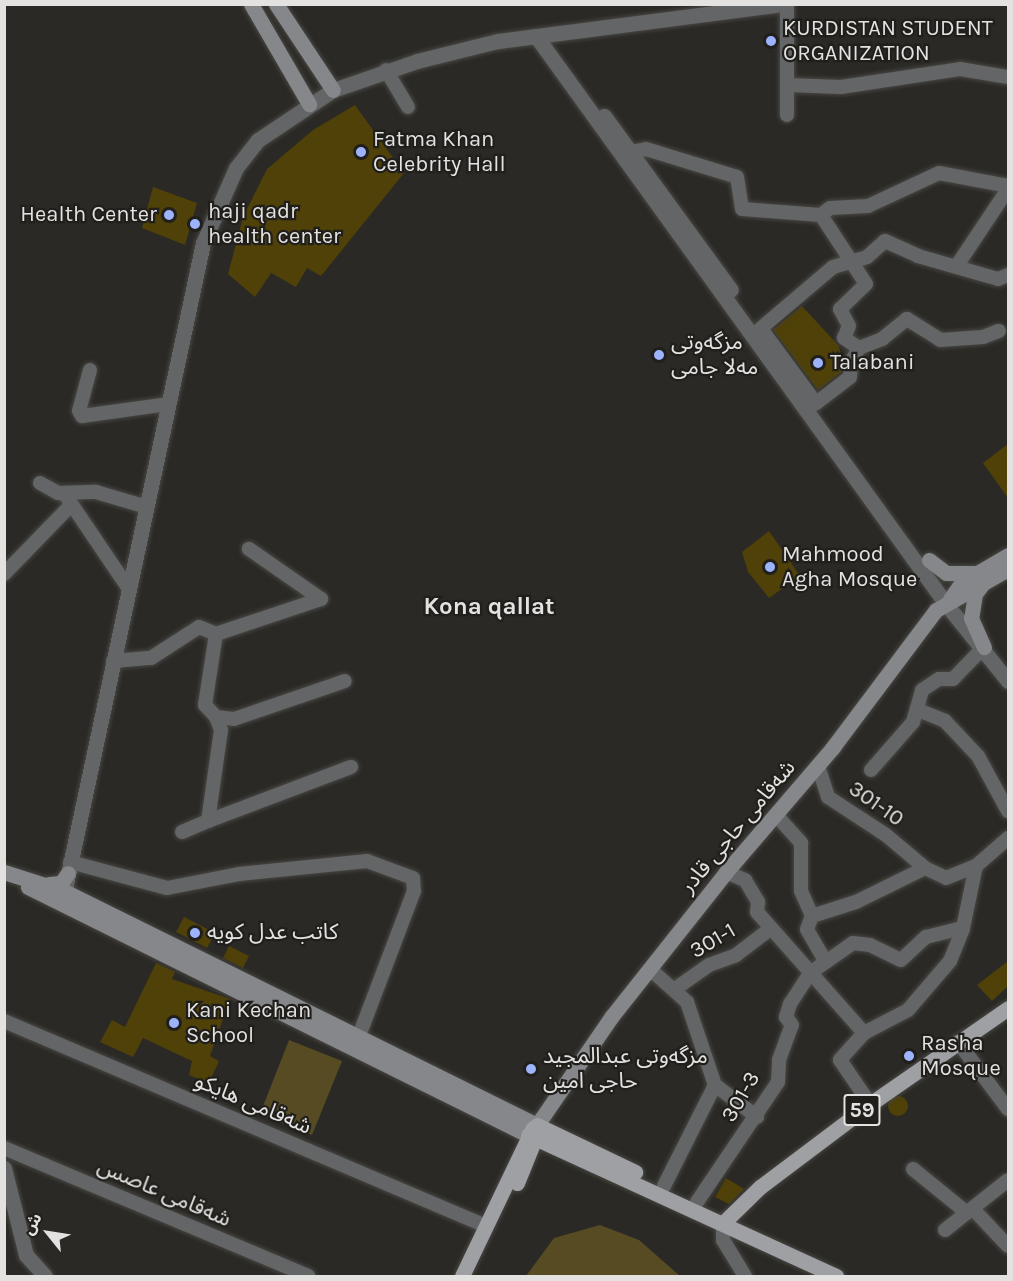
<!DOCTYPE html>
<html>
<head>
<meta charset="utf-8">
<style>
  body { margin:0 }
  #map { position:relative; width:1013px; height:1281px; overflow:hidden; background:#2a2925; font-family:Karla,"Noto Sans Arabic",sans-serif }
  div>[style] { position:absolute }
  .green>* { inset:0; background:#564b23 }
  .building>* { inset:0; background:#4f4107 }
  .round { border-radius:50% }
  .roads { filter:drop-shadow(0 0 2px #484743) drop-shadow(0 0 2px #484743) }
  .minor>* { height:14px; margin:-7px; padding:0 7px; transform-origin:7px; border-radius:7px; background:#646567 }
  .tertiary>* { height:15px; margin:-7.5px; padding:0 7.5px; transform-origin:7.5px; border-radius:7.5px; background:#646567 }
  .secondary>* { height:15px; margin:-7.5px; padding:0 7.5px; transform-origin:7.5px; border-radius:7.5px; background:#85878a }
  .primary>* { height:15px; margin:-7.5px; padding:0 7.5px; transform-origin:7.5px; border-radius:7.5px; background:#9fa0a4 }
  .dots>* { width:16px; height:16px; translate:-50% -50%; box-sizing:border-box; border:3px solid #201f1c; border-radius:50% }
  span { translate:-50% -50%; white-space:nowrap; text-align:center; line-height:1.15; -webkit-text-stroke:4.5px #201f1c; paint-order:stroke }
  .shield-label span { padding:2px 4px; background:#201f1c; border:2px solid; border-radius:4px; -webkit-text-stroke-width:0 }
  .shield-label { font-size:21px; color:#e3e2e0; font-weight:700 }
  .poi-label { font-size:22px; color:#e3e2e0 }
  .left { translate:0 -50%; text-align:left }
  .right { translate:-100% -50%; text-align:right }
  .street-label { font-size:22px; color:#e3e2e0 }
  .neighbourhood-label { font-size:24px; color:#e3e2e0; font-weight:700 }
  .frame { position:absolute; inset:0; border:6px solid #e3e2e0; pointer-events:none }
  .north { position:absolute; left:18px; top:1203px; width:60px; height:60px; -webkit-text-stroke:4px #201f1c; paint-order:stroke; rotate:300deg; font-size:16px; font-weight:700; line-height:24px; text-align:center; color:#e3e2e0 }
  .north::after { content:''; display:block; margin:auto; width:21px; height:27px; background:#e3e2e0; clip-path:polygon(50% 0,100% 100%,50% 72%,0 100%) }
</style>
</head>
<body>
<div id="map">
  <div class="green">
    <div style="clip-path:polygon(289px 1040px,342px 1061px,312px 1135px,260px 1114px)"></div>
    <div style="clip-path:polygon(600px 1225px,639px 1240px,680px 1276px,526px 1276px,554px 1238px)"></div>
  </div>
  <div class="building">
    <div style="clip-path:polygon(355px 105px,404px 173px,321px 276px,307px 268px,296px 287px,271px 273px,255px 297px,228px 274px,243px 217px,267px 169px,313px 130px)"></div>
    <div style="clip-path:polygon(153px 187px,197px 203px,185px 245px,142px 228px)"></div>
    <div style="clip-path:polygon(802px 306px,839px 346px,842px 360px,841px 372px,818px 390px,773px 330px)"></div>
    <div style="clip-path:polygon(1008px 444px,1008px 498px,983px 463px)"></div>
    <div style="clip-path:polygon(769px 531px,800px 576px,769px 598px,748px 572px,742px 552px)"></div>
    <div style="clip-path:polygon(184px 917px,215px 933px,207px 948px,176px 932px)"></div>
    <div style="clip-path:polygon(229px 946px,249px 956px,243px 968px,223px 958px)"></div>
    <div style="clip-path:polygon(1008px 961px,1008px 986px,992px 1001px,977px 985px)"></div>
    <div style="clip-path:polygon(156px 963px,175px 972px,172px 979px,230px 999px,210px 1056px,219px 1061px,209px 1083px,189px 1075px,192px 1061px,143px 1038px,133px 1057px,100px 1042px,112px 1020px,125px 1027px)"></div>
    <div class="round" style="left:888px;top:1096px;width:20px;height:20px"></div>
    <div style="clip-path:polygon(726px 1178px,744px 1189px,729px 1204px,715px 1197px)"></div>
  </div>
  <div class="roads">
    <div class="minor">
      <div style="left:787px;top:4px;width:111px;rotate:90deg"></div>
      <div style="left:386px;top:70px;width:43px;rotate:59.3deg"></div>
      <div style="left:788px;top:85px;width:53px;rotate:2.2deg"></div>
      <div style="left:841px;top:87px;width:120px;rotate:-8.6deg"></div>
      <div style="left:960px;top:69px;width:49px;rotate:9.5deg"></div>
      <div style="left:631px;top:152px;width:15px;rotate:-11deg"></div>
      <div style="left:646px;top:149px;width:95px;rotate:17.1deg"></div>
      <div style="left:737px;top:177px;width:32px;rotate:81deg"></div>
      <div style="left:742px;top:209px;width:79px;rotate:4.3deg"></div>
      <div style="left:821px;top:215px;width:82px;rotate:56.9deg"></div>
      <div style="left:866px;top:284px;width:36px;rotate:136deg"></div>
      <div style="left:840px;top:309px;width:19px;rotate:62deg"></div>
      <div style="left:849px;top:326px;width:13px;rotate:113deg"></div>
      <div style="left:844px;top:338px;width:18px;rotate:34deg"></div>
      <div style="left:821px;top:215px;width:11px;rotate:-38deg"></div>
      <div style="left:830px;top:208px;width:38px;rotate:-3deg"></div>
      <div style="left:868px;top:206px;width:78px;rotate:-24.9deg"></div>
      <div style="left:939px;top:173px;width:70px;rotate:10.7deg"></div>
      <div style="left:958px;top:264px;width:90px;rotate:-56.3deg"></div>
      <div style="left:760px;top:329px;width:96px;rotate:-40.3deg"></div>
      <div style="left:833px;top:267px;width:35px;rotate:-16deg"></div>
      <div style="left:867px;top:257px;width:24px;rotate:-42deg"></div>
      <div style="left:885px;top:241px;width:36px;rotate:24deg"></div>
      <div style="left:918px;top:256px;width:83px;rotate:16deg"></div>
      <div style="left:998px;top:279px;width:11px;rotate:-22deg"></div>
      <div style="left:90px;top:370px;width:42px;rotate:105deg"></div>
      <div style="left:79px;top:411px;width:6px;rotate:59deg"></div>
      <div style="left:82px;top:416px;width:88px;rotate:-7.9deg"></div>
      <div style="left:815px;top:404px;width:44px;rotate:-37.6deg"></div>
      <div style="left:850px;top:377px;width:15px;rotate:-86deg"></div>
      <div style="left:851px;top:362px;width:16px;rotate:-60deg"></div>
      <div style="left:859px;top:348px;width:25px;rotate:-21deg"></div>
      <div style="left:882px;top:339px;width:32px;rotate:-39deg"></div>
      <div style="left:907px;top:319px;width:39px;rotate:32deg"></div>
      <div style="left:940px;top:340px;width:43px;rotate:-4deg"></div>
      <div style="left:983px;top:337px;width:17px;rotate:-21deg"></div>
      <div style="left:40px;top:483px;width:21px;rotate:29deg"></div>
      <div style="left:58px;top:493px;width:38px;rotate:-2deg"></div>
      <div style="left:96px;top:492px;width:53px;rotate:16.4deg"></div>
      <div style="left:64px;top:493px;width:116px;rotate:55.9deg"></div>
      <div style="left:4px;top:574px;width:96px;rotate:-45.8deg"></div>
      <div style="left:216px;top:634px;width:72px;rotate:98.8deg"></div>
      <div style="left:205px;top:705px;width:16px;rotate:47deg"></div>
      <div style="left:216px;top:717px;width:18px;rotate:6deg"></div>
      <div style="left:234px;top:719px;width:117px;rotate:-18.9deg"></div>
      <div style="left:113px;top:661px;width:38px;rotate:-5deg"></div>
      <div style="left:151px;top:658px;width:57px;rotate:-32.9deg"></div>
      <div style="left:199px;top:627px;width:18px;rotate:22deg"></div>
      <div style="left:216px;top:634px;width:111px;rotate:-18.4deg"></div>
      <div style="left:321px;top:599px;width:88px;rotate:-145.2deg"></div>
      <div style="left:918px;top:710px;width:29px;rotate:22deg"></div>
      <div style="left:945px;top:721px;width:48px;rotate:46.7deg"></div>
      <div style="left:978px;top:756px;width:63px;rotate:61.4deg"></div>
      <div style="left:216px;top:717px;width:14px;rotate:69deg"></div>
      <div style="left:221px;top:730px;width:92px;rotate:98.1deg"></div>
      <div style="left:208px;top:821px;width:153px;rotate:-20.7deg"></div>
      <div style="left:818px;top:766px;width:33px;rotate:72deg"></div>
      <div style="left:828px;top:797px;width:69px;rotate:33.2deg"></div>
      <div style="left:886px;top:835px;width:51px;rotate:40.2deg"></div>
      <div style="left:925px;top:868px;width:23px;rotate:25deg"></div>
      <div style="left:946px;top:878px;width:32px;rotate:-22deg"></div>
      <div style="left:871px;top:770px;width:64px;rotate:-48.8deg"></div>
      <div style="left:913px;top:722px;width:33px;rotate:-74deg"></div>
      <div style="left:922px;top:690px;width:20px;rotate:-33deg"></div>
      <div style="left:939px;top:679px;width:14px"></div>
      <div style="left:953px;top:679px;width:45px;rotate:-45.9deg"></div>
      <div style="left:776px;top:815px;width:38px;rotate:48deg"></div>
      <div style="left:801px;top:843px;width:48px;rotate:90deg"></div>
      <div style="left:801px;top:891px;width:27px;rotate:66deg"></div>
      <div style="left:182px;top:832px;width:28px;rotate:-23deg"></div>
      <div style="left:70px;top:862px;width:100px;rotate:15deg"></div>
      <div style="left:167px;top:888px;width:73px;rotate:-11deg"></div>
      <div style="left:239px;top:874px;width:129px;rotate:-5.8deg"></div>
      <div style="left:367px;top:861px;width:49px;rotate:20.3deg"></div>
      <div style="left:413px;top:878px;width:13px;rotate:86deg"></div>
      <div style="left:414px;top:891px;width:155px;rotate:110.8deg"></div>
      <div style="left:726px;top:872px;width:21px;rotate:23deg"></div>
      <div style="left:745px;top:880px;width:26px;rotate:59deg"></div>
      <div style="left:758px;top:902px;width:10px;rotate:96deg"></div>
      <div style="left:757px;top:912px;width:162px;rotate:48.5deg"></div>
      <div style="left:864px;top:1033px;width:36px;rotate:132deg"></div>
      <div style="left:840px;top:1060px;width:53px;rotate:55.7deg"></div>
      <div style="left:824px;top:959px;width:34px;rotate:-120deg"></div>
      <div style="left:807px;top:929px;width:14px;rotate:-69deg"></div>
      <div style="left:812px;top:916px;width:46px;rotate:-17.7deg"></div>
      <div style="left:856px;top:902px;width:77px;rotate:-26.2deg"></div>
      <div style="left:650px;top:969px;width:50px;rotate:41.7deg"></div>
      <div style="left:687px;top:1002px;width:88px;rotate:71.4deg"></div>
      <div style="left:715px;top:1085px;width:53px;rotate:37.3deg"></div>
      <div style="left:675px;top:989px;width:42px;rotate:-35.2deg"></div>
      <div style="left:709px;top:965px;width:29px;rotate:-20deg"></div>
      <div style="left:736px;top:955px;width:43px;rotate:-37.4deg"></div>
      <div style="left:4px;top:1021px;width:524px;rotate:23.04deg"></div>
      <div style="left:864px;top:1033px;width:50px;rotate:-27.6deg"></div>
      <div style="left:908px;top:1010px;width:65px;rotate:-49.4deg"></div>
      <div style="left:950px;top:961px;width:35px;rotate:-68deg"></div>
      <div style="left:963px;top:928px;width:63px;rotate:-78.2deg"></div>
      <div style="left:976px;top:866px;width:43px;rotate:-41.2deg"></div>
      <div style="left:958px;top:1042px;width:84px;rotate:53.3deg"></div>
      <div style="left:4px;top:1148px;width:330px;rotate:22.8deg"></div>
      <div style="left:913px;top:1169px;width:68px;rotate:39.1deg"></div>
      <div style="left:664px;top:1186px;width:113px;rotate:-63.2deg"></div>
      <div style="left:697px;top:1202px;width:145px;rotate:-56deg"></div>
      <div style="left:778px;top:1082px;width:22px;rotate:-87deg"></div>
      <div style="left:779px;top:1060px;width:37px;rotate:-70deg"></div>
      <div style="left:792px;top:1025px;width:10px;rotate:-127deg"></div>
      <div style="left:786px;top:1017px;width:14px;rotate:-73deg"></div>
      <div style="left:790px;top:1004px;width:37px;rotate:-57deg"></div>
      <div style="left:810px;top:973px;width:52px;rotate:-34.9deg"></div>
      <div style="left:853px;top:943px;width:17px;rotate:7deg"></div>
      <div style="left:870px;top:945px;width:34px;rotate:26deg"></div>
      <div style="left:901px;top:960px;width:34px;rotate:-43deg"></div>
      <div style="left:926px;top:937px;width:38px;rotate:-14deg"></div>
      <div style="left:975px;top:1211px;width:48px;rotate:46.7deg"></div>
      <div style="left:723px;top:1223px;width:17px;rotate:90deg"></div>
      <div style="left:723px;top:1240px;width:42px;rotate:58.6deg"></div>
      <div style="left:945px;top:1230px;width:80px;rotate:-38.4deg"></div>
    </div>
    <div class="tertiary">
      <div style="left:536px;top:36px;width:701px;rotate:54.18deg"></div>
      <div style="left:946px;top:604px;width:99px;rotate:51.2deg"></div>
      <div style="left:604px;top:116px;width:215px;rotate:53.9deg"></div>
      <div style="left:762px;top:331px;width:81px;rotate:53.6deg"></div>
      <div style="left:66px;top:884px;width:655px;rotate:-77.94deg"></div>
      <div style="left:203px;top:243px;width:82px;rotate:-66.3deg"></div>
      <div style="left:236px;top:168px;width:36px;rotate:-52deg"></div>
      <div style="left:258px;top:140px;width:90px;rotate:-33.7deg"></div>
      <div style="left:333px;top:90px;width:89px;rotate:-19deg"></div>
      <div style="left:417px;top:61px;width:83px;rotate:-13.9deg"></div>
      <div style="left:498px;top:41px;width:287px;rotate:-7.4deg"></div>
      <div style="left:4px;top:1168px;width:90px;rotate:75.8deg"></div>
      <div style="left:26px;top:1255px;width:28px;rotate:48deg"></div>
    </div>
    <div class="secondary">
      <div style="left:251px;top:4px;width:116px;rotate:59.9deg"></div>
      <div style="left:276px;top:4px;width:103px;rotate:56.5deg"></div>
      <div style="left:929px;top:560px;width:21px;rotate:37deg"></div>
      <div style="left:946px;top:573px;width:28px"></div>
      <div style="left:984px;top:582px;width:15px;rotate:127deg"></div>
      <div style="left:975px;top:594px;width:24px;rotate:99deg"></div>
      <div style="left:971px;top:618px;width:32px;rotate:66deg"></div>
      <div style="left:950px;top:599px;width:21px;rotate:-55deg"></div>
      <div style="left:962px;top:582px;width:53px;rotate:-30.4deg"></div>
      <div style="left:4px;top:872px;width:63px;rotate:17.6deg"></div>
      <div style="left:64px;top:891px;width:528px;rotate:26.32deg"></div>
      <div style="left:537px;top:1125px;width:132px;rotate:-55.5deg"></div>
      <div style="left:612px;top:1016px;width:184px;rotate:-51.6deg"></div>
      <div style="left:726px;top:872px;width:165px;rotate:-49.4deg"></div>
      <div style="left:833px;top:747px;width:171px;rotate:-53.1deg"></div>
      <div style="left:936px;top:610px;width:83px;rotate:-29.7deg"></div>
      <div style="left:49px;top:884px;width:12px;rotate:-5deg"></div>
      <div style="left:61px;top:883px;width:12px;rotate:-55deg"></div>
      <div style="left:28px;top:887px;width:558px;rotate:26.38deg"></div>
    </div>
    <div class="primary">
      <div style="left:537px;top:1125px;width:109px;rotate:25.6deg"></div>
      <div style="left:528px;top:1135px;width:339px;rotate:24.6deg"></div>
      <div style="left:517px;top:1183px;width:56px;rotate:-68deg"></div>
      <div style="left:723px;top:1223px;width:52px;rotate:-44.2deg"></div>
      <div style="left:760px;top:1187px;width:138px;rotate:-37deg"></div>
      <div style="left:870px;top:1104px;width:168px;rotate:-34.8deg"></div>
      <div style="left:462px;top:1276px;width:164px;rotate:-64.4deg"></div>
    </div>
  </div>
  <div class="dots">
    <div style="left:771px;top:41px;background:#9db4fd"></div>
    <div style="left:361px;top:152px;background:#9db4fd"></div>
    <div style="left:169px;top:215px;background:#9db4fd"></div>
    <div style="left:195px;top:224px;background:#9db4fd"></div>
    <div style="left:659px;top:355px;background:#9db4fd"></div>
    <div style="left:818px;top:363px;background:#9db4fd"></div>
    <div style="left:770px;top:567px;background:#9db4fd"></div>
    <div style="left:195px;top:933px;background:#9db4fd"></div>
    <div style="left:174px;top:1023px;background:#9db4fd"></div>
    <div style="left:909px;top:1056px;background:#9db4fd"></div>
    <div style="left:531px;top:1069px;background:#9db4fd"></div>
  </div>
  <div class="shield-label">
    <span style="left:862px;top:1110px">59</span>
  </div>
  <div class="poi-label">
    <span class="left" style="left:783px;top:41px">KURDISTAN STUDENT<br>ORGANIZATION</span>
    <span class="left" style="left:373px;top:152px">Fatma Khan<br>Celebrity Hall</span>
    <span class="left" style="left:208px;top:224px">haji qadr<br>health center</span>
    <span class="right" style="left:157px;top:215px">Health Center</span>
    <span class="left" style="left:671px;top:355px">مزگه‌وتی<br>مه‌لا جامی</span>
    <span class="left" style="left:830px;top:363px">Talabani</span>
    <span class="left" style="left:782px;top:567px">Mahmood<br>Agha Mosque</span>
    <span class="left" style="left:207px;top:933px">كاتب عدل كويه</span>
    <span class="left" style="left:186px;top:1023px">Kani Kechan<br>School</span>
    <span class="left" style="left:921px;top:1056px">Rasha<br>Mosque</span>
    <span class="left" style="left:543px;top:1069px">مزگه‌وتی عبدالمجید<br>حاجی امین</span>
  </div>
  <div class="street-label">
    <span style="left:876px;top:804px;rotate:35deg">301-10</span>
    <span style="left:738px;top:827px;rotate:-50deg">شەقامی حاجی قادر</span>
    <span style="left:713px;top:941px;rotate:-30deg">301-1</span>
    <span style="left:741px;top:1097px;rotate:-60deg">301-3</span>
    <span style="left:253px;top:1104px;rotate:23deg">شه‌قامی هایكو</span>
    <span style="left:164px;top:1193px;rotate:23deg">شه‌قامی عاصس</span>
  </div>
  <div class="neighbourhood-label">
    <span style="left:489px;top:607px">Kona qallat</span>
  </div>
  <div class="frame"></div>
  <div class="north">ش</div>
</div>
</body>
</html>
